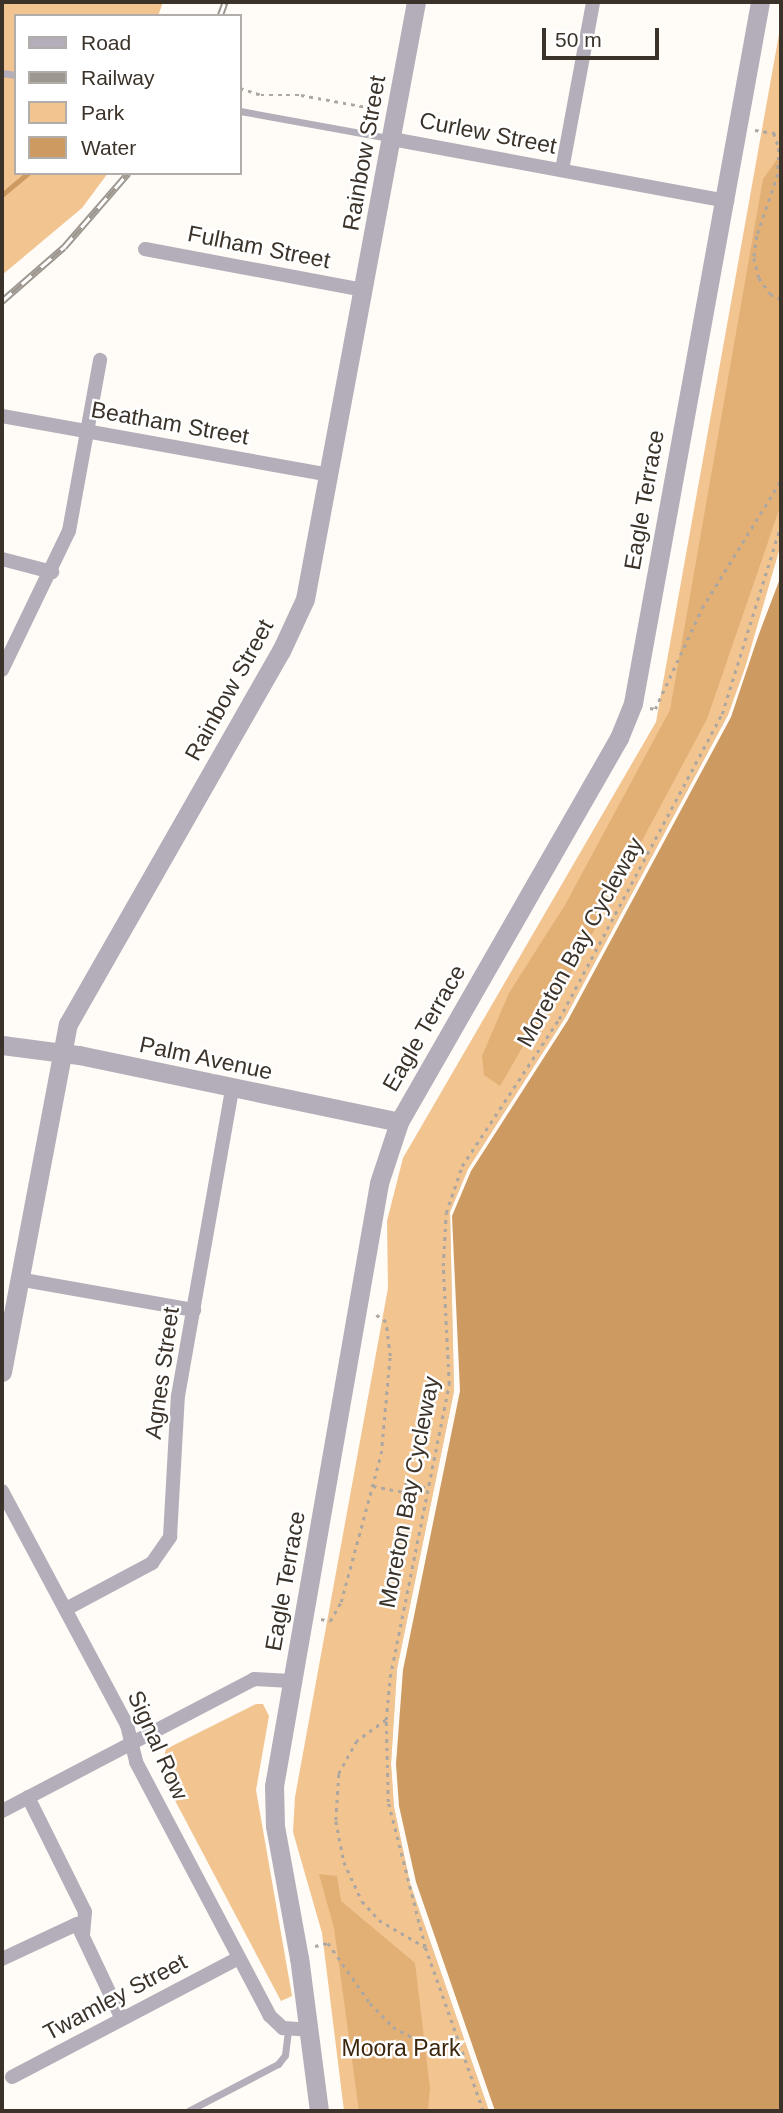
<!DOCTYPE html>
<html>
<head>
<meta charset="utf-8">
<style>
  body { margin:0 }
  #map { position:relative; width:783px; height:2113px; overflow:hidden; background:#fffbf6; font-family:Arial,sans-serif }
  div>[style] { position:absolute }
  .green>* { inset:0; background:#f2c490 }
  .forest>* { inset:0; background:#e2af75 }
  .water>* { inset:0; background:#cd9b62 }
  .pier>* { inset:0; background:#fffbf6 }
  .stream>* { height:4.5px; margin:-2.25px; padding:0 2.25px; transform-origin:2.25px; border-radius:2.25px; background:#cd9b62 }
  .path>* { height:2.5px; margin-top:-1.25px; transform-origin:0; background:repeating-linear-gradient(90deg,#ada7a1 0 3.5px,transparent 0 8.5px) }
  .service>* { height:7px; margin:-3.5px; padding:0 3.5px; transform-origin:3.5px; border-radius:3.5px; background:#b3aeb9 }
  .minor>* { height:14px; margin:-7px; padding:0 7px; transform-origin:7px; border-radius:7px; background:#b3aeb9 }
  .tertiary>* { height:19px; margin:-9.5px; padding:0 9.5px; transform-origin:9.5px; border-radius:9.5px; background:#b3aeb9 }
  .rail>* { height:7px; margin-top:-3.5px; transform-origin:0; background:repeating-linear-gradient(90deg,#fff 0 13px,#9d9790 0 26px); box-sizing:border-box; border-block:2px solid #9d9790 }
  span { translate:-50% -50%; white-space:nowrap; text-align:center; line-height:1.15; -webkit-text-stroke:5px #fff; paint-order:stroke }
  .street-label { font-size:23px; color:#3b332a }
  .park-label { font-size:23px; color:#3c270d }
  .frame { position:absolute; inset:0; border:4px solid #3b332a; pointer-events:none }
  .legend { position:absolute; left:14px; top:14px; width:228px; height:161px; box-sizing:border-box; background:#fff; border:2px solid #b1adaa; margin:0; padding:9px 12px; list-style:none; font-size:21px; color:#3b332a }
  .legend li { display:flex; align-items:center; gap:14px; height:35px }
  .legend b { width:35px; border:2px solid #b1adaa }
  .scale { position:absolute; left:542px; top:28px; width:117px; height:32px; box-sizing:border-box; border:4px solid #3b332a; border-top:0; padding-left:9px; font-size:21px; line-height:24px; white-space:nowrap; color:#3b332a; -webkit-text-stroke:5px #fff; paint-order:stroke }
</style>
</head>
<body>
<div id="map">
  <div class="green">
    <div style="clip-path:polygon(2px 2px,163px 2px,158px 16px,16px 16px,16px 173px,108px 173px,82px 208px,2px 275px)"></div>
    <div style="clip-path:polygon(781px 23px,781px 544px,730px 720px,457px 1395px,395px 1802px,410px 1883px,490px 2111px,344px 2111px,322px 1933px,293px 1832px,295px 1797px,388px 1288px,387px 1221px,403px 1158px,656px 722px)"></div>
    <div style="clip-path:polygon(256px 1704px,263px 1704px,269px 1716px,256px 1790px,292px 1996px,281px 2001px,160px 1772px,166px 1749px)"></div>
  </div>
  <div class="forest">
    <div style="clip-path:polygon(781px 154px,781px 504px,707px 719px,559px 996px,530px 1034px,500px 1086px,484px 1075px,482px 1056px,509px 993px,565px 905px,670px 710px,763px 179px)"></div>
    <div style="clip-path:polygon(319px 1874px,337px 1876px,341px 1901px,415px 1963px,430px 2088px,428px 2111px,359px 2111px,334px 1928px)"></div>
  </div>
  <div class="water">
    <div style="clip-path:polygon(781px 576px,781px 2111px,489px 2111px,410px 1883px,394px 1807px,391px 1764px,397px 1669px,454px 1391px,450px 1212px,468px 1169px,565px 1018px,728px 715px)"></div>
  </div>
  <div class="pier">
    <div style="clip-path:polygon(779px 574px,731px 717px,568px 1020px,471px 1171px,452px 1216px,460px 1391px,403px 1670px,396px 1764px,399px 1806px,416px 1882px,495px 2111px,489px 2111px,410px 1883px,394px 1807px,391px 1764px,397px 1669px,454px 1391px,450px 1212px,468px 1169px,565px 1018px,728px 715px)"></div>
  </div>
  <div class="stream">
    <div style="left:2px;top:195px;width:34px;rotate:-40deg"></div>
  </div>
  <div class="path">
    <div style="left:240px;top:88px;width:22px;rotate:18deg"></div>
    <div style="left:261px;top:95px;width:40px"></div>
    <div style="left:301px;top:95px;width:77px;rotate:10.4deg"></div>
    <div style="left:755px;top:130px;width:24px;rotate:9deg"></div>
    <div style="left:774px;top:133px;width:16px;rotate:72deg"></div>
    <div style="left:779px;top:148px;width:26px;rotate:92deg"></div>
    <div style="left:778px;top:174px;width:65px;rotate:108.7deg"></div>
    <div style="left:757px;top:236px;width:22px;rotate:98deg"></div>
    <div style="left:754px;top:258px;width:21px;rotate:76deg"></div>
    <div style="left:759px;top:278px;width:19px;rotate:55deg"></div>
    <div style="left:770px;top:294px;width:12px;rotate:24deg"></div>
    <div style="left:650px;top:708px;width:5px;rotate:11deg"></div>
    <div style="left:655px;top:709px;width:111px;rotate:-65deg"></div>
    <div style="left:702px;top:608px;width:150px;rotate:-58.3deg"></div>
    <div style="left:373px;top:1486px;width:32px;rotate:11deg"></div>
    <div style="left:404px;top:1492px;width:9px;rotate:-84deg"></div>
    <div style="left:405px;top:1483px;width:24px;rotate:12deg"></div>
    <div style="left:321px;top:1619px;width:9px;rotate:13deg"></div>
    <div style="left:330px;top:1621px;width:22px;rotate:-60deg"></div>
    <div style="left:341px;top:1602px;width:153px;rotate:-74.9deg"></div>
    <div style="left:381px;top:1454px;width:98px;rotate:-84.8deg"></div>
    <div style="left:390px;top:1356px;width:34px;rotate:-97deg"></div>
    <div style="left:386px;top:1322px;width:12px;rotate:-145deg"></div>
    <div style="left:386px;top:1720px;width:36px;rotate:144deg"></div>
    <div style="left:357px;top:1741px;width:38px;rotate:119deg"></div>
    <div style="left:339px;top:1774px;width:47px;rotate:93.7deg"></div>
    <div style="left:336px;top:1821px;width:42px;rotate:79deg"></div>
    <div style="left:344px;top:1862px;width:43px;rotate:65.2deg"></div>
    <div style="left:362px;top:1901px;width:25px;rotate:48deg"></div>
    <div style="left:379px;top:1920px;width:53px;rotate:30.4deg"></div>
    <div style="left:315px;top:1946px;width:13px;rotate:-13deg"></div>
    <div style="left:328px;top:1943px;width:73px;rotate:55deg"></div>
    <div style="left:370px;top:2003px;width:33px;rotate:46deg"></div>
    <div style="left:393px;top:2027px;width:34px;rotate:28deg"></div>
    <div style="left:423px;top:2043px;width:38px;rotate:9deg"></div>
    <div style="left:483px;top:2111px;width:174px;rotate:-109.5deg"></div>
    <div style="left:425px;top:1947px;width:150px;rotate:-104.3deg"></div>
    <div style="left:388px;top:1802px;width:82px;rotate:-91.4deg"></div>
    <div style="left:386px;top:1720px;width:43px;rotate:-84.7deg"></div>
    <div style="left:390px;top:1677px;width:299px;rotate:-78.6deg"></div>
    <div style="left:449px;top:1384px;width:118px;rotate:-92.9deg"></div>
    <div style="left:443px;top:1266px;width:53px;rotate:-86.8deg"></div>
    <div style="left:446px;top:1213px;width:50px;rotate:-71.2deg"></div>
    <div style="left:462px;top:1166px;width:176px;rotate:-56.6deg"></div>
    <div style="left:559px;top:1019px;width:346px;rotate:-61.9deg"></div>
    <div style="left:722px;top:714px;width:199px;rotate:-72.7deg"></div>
  </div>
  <div class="service">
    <div style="left:2px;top:73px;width:14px;rotate:8deg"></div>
    <div style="left:240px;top:111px;width:150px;rotate:10.3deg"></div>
    <div style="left:188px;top:2111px;width:102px;rotate:-27.6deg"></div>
    <div style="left:278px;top:2064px;width:11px;rotate:-52deg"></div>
    <div style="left:285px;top:2055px;width:26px;rotate:-83deg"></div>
  </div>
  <div class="minor">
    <div style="left:392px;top:139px;width:341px;rotate:10.5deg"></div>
    <div style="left:562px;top:170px;width:171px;rotate:-79.5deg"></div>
    <div style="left:145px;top:249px;width:223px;rotate:10.6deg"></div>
    <div style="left:2px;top:416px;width:334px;rotate:10.2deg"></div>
    <div style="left:2px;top:559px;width:52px;rotate:14.6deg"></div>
    <div style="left:2px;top:670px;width:154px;rotate:-64.3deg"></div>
    <div style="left:69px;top:531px;width:174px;rotate:-79.7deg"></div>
    <div style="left:18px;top:1279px;width:179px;rotate:10deg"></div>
    <div style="left:2px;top:1491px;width:265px;rotate:61.9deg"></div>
    <div style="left:127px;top:1725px;width:38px;rotate:76deg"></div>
    <div style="left:136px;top:1762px;width:287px;rotate:62.2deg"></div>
    <div style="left:270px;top:2016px;width:18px;rotate:43deg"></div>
    <div style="left:283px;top:2028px;width:26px;rotate:4deg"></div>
    <div style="left:66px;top:1609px;width:98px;rotate:-28.1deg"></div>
    <div style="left:152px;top:1563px;width:32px;rotate:-55deg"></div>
    <div style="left:170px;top:1537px;width:141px;rotate:-86.8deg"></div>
    <div style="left:178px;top:1396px;width:311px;rotate:-80deg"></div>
    <div style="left:28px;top:1797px;width:128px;rotate:63.6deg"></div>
    <div style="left:85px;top:1912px;width:23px;rotate:95deg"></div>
    <div style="left:2px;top:1811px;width:284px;rotate:-27.6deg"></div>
    <div style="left:254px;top:1679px;width:37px;rotate:3deg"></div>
    <div style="left:2px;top:1959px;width:83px;rotate:-25deg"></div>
    <div style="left:77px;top:1924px;width:105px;rotate:64.7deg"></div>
    <div style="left:12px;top:2077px;width:256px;rotate:-27.7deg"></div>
  </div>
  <div class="tertiary">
    <div style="left:2px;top:1045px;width:78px;rotate:7.4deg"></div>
    <div style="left:79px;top:1055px;width:327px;rotate:11.8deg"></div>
    <div style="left:2px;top:1372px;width:354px;rotate:-79.3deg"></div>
    <div style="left:68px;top:1024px;width:430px;rotate:-60.3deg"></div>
    <div style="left:281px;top:651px;width:57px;rotate:-65.2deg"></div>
    <div style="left:305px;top:599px;width:607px;rotate:-79.47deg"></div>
    <div style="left:319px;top:2111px;width:154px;rotate:-97.4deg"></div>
    <div style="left:299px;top:1958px;width:134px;rotate:-100.3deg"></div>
    <div style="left:275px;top:1826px;width:40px;rotate:-91.4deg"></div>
    <div style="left:274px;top:1786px;width:612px;rotate:-80.12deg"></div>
    <div style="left:379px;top:1183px;width:64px;rotate:-71.8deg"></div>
    <div style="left:399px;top:1122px;width:443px;rotate:-60.2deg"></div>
    <div style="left:619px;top:738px;width:38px;rotate:-68deg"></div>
    <div style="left:633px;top:703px;width:712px;rotate:-79.73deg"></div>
  </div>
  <div class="rail">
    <div style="left:220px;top:16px;width:15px;rotate:-70deg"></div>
    <div style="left:2px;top:301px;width:82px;rotate:-41.1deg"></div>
    <div style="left:64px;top:247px;width:98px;rotate:-49.1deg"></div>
  </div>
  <div class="street-label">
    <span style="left:488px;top:133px;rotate:11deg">Curlew Street</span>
    <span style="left:364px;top:153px;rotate:-80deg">Rainbow Street</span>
    <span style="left:259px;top:247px;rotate:11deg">Fulham Street</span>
    <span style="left:170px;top:423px;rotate:10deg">Beatham Street</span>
    <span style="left:644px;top:500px;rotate:-80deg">Eagle Terrace</span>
    <span style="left:229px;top:690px;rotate:-61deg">Rainbow Street</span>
    <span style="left:580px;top:942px;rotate:-61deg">Moreton Bay Cycleway</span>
    <span style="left:424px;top:1028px;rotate:-60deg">Eagle Terrace</span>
    <span style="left:206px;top:1058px;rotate:12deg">Palm Avenue</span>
    <span style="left:162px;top:1373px;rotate:-82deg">Agnes Street</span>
    <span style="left:409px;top:1492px;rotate:-79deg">Moreton Bay Cycleway</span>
    <span style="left:285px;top:1581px;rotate:-80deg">Eagle Terrace</span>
    <span style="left:158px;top:1745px;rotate:66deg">Signal Row</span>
    <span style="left:115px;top:1997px;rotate:-28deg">Twamley Street</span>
  </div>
  <div class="park-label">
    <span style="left:401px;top:2048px">Moora Park</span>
  </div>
  <div class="frame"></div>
  <ul class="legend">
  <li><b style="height:9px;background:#b3aeb9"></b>Road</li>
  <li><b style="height:9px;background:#9d9790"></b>Railway</li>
  <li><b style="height:19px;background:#f2c490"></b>Park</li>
  <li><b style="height:19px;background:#cd9b62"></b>Water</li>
  </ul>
  <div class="scale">50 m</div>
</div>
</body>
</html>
